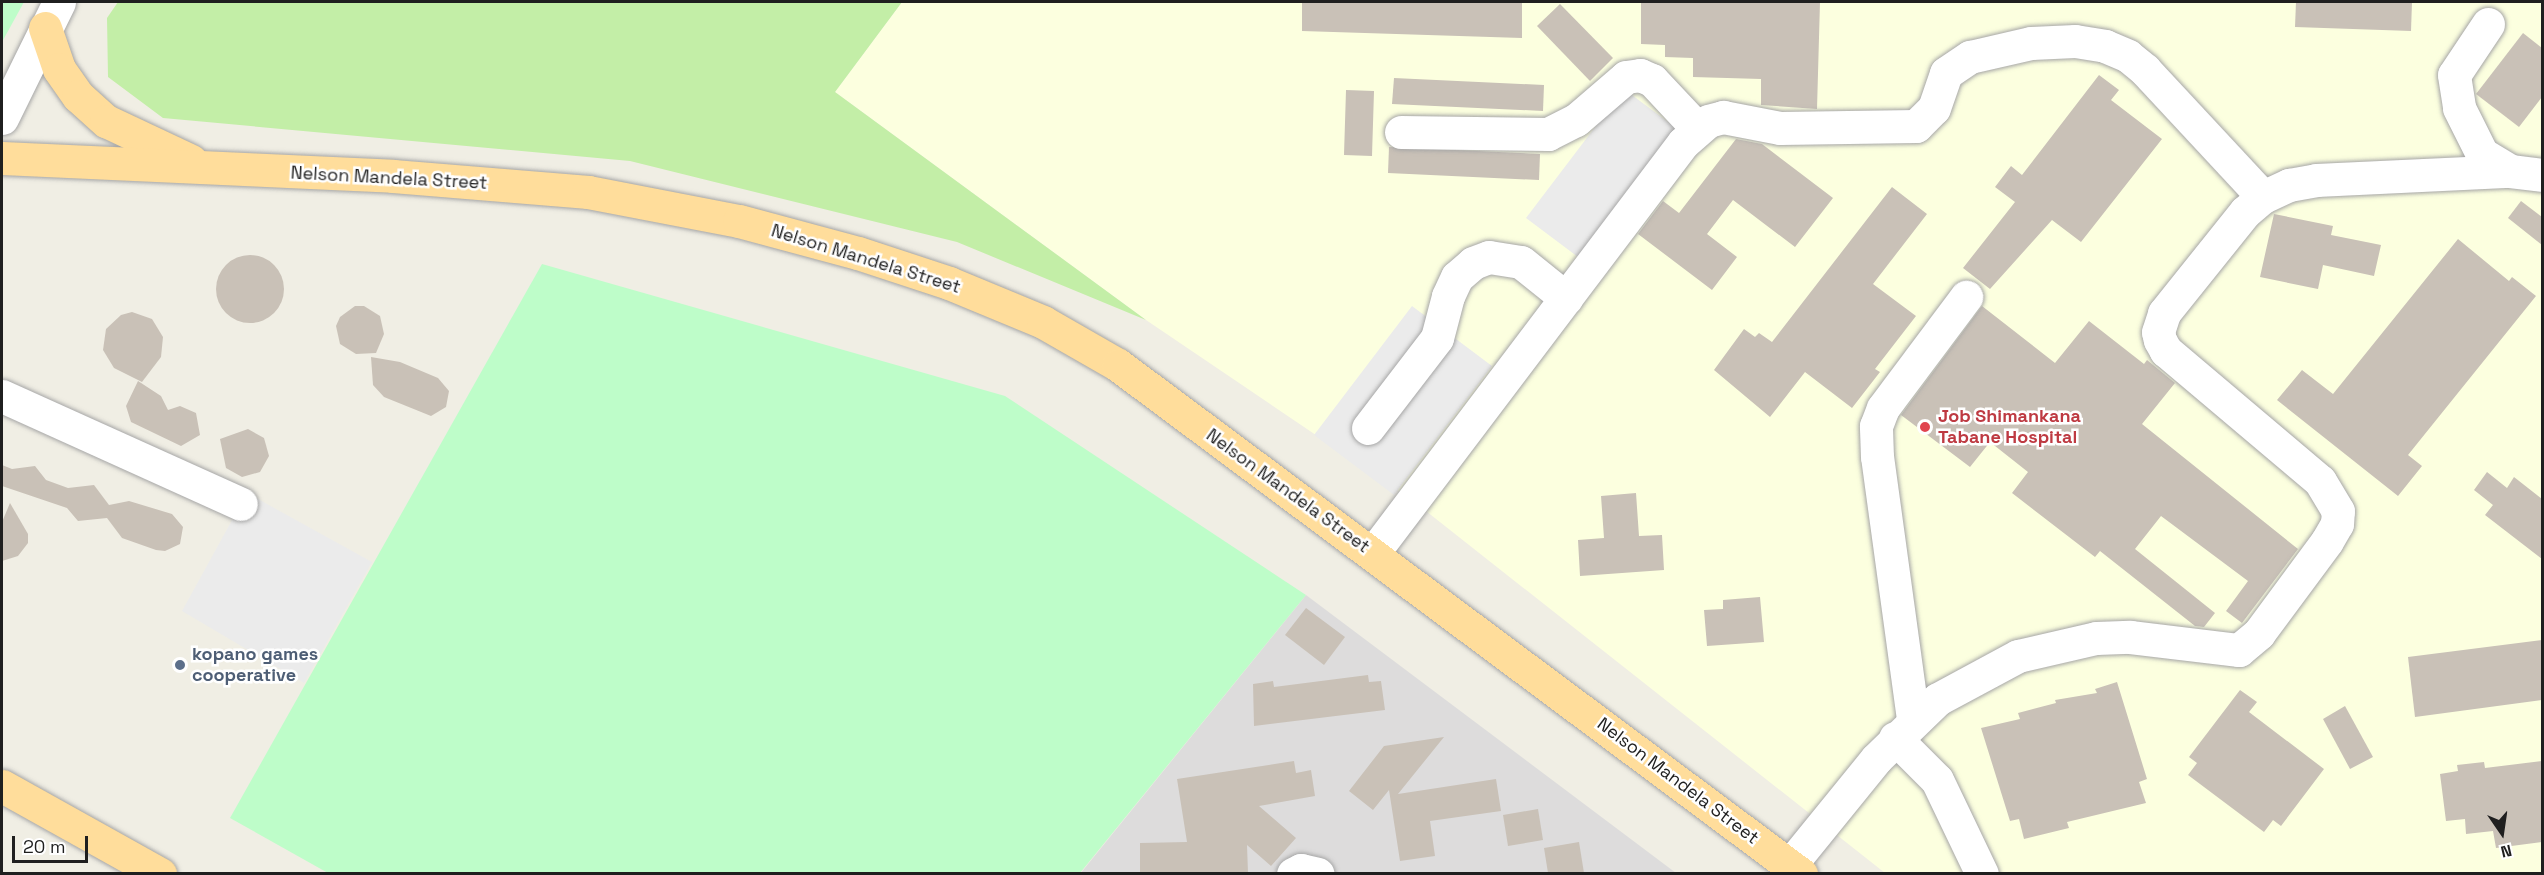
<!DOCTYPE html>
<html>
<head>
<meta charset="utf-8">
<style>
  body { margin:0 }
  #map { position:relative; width:2544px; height:875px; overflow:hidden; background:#f0eee4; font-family:"Space Grotesk",sans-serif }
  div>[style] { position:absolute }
  .residential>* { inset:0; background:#dddcdc }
  .education>* { inset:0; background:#fcffdf }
  .grass>* { inset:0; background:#c3eea7 }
  .park>* { inset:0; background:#befdc9 }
  .parking>* { inset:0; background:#ebebeb }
  .building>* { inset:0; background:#c9c1b7 }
  .round { border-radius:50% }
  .roads { filter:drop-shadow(0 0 2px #a6a6a6) drop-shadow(0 0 2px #a6a6a6) }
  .minor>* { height:33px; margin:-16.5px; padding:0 16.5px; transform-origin:16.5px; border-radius:16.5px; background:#fff }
  .major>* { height:33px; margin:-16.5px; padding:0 16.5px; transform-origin:16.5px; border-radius:16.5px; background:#ffdd9b }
  .dots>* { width:16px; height:16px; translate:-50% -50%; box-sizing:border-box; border:3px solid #fff; border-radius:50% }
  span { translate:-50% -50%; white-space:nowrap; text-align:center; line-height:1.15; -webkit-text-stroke:5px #fff; paint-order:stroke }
  .street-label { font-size:18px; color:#1f1f1f }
  .health-label { font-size:18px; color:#be3a42; font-weight:700 }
  .left { translate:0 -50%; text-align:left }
  .service-label { font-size:18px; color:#4e5e75; font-weight:700 }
  .frame { position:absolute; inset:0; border:3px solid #1f1f1f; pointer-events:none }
  .north { position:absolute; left:2472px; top:803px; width:60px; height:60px; -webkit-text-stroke:4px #fff; paint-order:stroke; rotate:167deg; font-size:16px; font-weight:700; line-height:24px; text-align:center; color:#1f1f1f }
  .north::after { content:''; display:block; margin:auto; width:21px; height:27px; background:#1f1f1f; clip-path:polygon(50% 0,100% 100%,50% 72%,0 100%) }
  .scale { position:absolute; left:12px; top:836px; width:76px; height:27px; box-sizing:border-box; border:3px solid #1f1f1f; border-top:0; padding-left:8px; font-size:18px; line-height:21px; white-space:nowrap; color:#1f1f1f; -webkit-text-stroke:4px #fff; paint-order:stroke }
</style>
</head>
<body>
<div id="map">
  <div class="residential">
    <div style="clip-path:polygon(1306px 595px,1676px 873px,1080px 874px)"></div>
  </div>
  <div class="education">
    <div style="clip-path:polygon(902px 2px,2542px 2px,2542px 873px,1885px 873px,1412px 500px,1146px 320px,835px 92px)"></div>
  </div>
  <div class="grass">
    <div style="clip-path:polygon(118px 2px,902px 2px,835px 92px,1146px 320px,957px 242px,630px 161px,163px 118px,108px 77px,107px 18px)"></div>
  </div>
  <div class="park">
    <div style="clip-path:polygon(2px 2px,24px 2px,2px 42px)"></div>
    <div style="clip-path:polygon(542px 264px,1005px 396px,1306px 595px,1080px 873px,328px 873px,230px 818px)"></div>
  </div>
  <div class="parking">
    <div style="clip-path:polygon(1624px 89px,1696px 143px,1598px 272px,1526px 218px)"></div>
    <div style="clip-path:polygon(1412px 306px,1492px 366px,1394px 495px,1314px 435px)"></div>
    <div style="clip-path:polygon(247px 493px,372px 562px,304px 683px,182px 611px)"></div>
  </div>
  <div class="building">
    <div style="clip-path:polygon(1302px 2px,1522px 2px,1522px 38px,1302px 31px)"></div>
    <div style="clip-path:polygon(1641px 2px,1820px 2px,1817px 109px,1761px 105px,1761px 79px,1693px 77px,1693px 58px,1665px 57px,1665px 45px,1641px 44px)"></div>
    <div style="clip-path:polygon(2296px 2px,2412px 2px,2411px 31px,2295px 27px)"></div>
    <div style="clip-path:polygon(1560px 4px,1613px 58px,1590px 81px,1537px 26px)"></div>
    <div style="clip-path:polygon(2523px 33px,2542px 48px,2542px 97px,2519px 127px,2476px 94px)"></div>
    <div style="clip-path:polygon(2099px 75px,2119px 90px,2111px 100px,2162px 139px,2081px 242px,2052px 220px,1990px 289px,1963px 268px,2015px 202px,1995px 187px,2011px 166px,2022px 175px)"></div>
    <div style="clip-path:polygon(1394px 78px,1544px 85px,1543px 111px,1392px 104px)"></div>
    <div style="clip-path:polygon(1346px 90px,1374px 91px,1372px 156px,1344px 155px)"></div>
    <div style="clip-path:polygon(1736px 139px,1762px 144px,1833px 198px,1795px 247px,1733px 200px,1707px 234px,1737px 257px,1712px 290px,1638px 234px,1663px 201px,1679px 213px)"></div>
    <div style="clip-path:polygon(1389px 147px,1540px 154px,1539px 180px,1388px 173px)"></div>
    <div style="clip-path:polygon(1892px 187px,1927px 214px,1873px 284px,1916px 316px,1875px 369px,1880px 372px,1852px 408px,1805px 372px,1770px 417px,1714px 370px,1744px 329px,1755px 337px,1759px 333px,1772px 342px)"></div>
    <div style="clip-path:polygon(2521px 201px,2542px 217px,2542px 245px,2508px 218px)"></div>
    <div style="clip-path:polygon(2274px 214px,2333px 226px,2331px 235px,2381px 245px,2374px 276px,2323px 265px,2318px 289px,2260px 277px)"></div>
    <div style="clip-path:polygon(2458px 239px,2509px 281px,2512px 277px,2536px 296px,2408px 455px,2422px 466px,2398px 496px,2277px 400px,2302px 370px,2333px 394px)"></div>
    <div class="round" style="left:216px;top:255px;width:68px;height:68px"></div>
    <div style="clip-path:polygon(355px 306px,364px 306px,380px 316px,384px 334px,376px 353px,356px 354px,340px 344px,336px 326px,340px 317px)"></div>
    <div style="clip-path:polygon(1982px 306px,2055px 363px,2089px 321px,2144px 364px,2147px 360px,2175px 383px,2142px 424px,2298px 549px,2242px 623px,2226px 611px,2248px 581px,2161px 516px,2135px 549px,2215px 613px,2204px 627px,2195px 626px,2100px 551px,2095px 557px,2012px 493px,2028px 472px,1990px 442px,1970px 467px,1901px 415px)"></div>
    <div style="clip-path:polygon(132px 312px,152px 319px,163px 337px,161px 357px,142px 382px,114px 368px,103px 350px,106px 329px,121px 315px)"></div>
    <div style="clip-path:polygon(371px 357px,400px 362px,438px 378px,449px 391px,446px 407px,431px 416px,384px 397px,373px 385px)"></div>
    <div style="clip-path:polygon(138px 381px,161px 396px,168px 410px,180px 406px,196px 413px,200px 435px,181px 446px,131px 422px,126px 406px)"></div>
    <div style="clip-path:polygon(248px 429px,264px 438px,269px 456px,260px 472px,242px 477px,226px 468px,220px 439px)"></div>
    <div style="clip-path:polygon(2px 465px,12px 469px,35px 466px,46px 480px,68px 488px,94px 485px,109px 505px,129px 501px,172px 514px,183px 527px,180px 544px,165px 551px,156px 550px,122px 538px,107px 518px,78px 521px,67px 508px,2px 486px)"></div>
    <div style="clip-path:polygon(2487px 472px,2507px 488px,2514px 477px,2542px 499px,2542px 559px,2485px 515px,2493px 505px,2474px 490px)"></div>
    <div style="clip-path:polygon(1636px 493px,1639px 536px,1662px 535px,1664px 570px,1580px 576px,1578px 540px,1604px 538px,1601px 496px)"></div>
    <div style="clip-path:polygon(10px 503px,28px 534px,28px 543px,18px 556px,2px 561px,2px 522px)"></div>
    <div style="clip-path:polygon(1760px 597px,1764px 642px,1707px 646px,1704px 610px,1723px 609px,1723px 600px)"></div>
    <div style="clip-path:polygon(1306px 608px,1345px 637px,1324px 665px,1285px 635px)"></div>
    <div style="clip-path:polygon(2542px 640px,2542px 700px,2415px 717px,2408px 657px)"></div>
    <div style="clip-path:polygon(1368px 675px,1369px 682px,1381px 681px,1385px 710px,1254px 726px,1253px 684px,1273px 681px,1274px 687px)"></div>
    <div style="clip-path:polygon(2117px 682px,2147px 779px,2139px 782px,2146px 803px,2067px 822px,2069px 828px,2024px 839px,2019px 819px,2010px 821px,1981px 728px,2020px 719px,2018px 713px,2056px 703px,2055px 700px,2097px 693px,2095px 689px)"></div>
    <div style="clip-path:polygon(2240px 690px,2257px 702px,2249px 712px,2324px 769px,2281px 826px,2273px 820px,2264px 832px,2188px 775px,2197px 763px,2189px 757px)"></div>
    <div style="clip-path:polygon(2345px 706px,2373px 757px,2350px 769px,2323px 719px)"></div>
    <div style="clip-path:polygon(1444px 737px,1398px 794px,1496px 779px,1501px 811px,1430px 821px,1435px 856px,1400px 861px,1389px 790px,1373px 810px,1349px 791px,1384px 746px)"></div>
    <div style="clip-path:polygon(1294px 761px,1296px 773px,1311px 770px,1315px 796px,1259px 806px,1296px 838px,1271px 866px,1247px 845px,1248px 873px,1140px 873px,1140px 843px,1187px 842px,1177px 779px)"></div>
    <div style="clip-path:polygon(2542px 761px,2542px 842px,2496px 848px,2493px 831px,2466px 834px,2465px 819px,2446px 821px,2440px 774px,2458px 771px,2457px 765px,2484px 762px,2485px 768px)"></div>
    <div style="clip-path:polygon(1538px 809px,1543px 840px,1508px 846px,1503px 815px)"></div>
    <div style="clip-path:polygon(1579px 842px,1584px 873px,1548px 873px,1544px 848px)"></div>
  </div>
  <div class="roads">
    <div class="minor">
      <div style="left:2488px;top:24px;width:61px;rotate:123.7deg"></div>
      <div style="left:2454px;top:75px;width:33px;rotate:81deg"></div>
      <div style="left:2459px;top:108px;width:51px;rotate:63.4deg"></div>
      <div style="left:2482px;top:154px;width:33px;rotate:31deg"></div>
      <div style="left:2px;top:118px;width:129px;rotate:-63.8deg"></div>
      <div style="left:1401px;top:132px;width:147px;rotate:0.8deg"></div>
      <div style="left:1548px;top:134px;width:31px;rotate:-27deg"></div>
      <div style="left:1576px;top:120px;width:66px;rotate:-40.7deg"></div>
      <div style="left:1626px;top:77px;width:14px;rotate:-8deg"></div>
      <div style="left:1640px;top:75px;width:13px;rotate:23deg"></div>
      <div style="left:1652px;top:80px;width:66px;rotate:46.8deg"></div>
      <div style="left:2px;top:396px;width:262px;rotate:24.3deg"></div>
      <div style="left:1368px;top:428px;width:113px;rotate:-52.5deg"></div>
      <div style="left:1437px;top:338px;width:43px;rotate:-75.3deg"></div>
      <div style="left:1448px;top:296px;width:21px;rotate:-65deg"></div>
      <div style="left:1457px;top:277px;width:21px;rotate:-41deg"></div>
      <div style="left:1473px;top:263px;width:17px;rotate:-21deg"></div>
      <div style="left:1489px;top:257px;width:32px;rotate:9deg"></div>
      <div style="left:1521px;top:262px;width:58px;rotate:38.7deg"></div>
      <div style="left:1373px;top:553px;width:514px;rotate:-52.91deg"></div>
      <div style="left:1683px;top:143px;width:33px;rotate:-41deg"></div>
      <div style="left:1708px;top:121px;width:16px;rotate:-15deg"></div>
      <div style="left:1723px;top:117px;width:58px;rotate:10.9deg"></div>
      <div style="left:1780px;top:128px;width:136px;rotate:-0.8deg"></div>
      <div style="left:1916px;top:126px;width:25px;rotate:-45deg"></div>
      <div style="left:1934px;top:108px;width:37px;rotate:-71deg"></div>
      <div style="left:1946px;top:73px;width:29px;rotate:-34deg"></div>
      <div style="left:1970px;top:57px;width:63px;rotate:-12.9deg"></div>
      <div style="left:2031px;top:43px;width:44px;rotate:-2.6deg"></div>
      <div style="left:2075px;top:41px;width:30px;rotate:9deg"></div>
      <div style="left:2105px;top:46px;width:25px;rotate:23deg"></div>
      <div style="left:2128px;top:56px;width:22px;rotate:39deg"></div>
      <div style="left:2145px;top:70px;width:173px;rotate:47.1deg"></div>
      <div style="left:1913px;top:719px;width:264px;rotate:-97.8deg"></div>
      <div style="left:1877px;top:457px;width:31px;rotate:-92deg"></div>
      <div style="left:1876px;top:426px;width:19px;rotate:-69deg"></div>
      <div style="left:1883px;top:408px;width:139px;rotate:-53.2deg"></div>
      <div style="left:1895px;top:738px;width:59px;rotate:45deg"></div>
      <div style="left:1937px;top:780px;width:104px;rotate:64.4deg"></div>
      <div style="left:1790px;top:865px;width:136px;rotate:-50.9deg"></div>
      <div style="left:1876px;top:759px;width:86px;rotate:-44.1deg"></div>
      <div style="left:1938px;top:699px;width:91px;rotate:-28.3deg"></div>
      <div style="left:2018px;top:656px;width:80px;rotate:-13deg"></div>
      <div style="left:2096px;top:638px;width:34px;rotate:-2deg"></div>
      <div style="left:2130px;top:637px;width:110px;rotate:6.8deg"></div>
      <div style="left:2239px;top:650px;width:26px;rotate:-40deg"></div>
      <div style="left:2259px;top:633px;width:114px;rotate:-53.5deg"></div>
      <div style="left:2327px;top:541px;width:20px;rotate:-60deg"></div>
      <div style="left:2337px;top:524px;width:13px;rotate:-86deg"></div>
      <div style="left:2338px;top:511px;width:35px;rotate:-121deg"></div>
      <div style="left:2320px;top:481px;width:202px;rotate:-139.8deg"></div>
      <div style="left:2166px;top:351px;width:13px;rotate:-119deg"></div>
      <div style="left:2160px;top:340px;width:8px;rotate:-104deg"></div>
      <div style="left:2158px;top:332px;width:20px;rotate:-72deg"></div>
      <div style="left:2164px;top:313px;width:129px;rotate:-51.3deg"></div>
      <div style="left:2245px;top:212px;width:23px;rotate:-40deg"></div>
      <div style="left:2263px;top:197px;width:29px;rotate:-25deg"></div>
      <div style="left:2289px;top:185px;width:27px;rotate:-10deg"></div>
      <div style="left:2316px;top:180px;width:194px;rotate:-2.7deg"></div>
      <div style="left:2510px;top:171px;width:32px;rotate:7deg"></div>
      <div style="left:1293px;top:874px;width:9px;rotate:-27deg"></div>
      <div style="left:1301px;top:870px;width:17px;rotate:13deg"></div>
    </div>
    <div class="major">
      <div style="left:45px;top:28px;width:43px;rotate:71.1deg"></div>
      <div style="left:59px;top:69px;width:33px;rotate:55deg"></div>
      <div style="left:78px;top:96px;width:38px;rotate:42deg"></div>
      <div style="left:106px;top:121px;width:94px;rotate:25.2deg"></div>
      <div style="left:2px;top:158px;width:391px;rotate:2.6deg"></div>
      <div style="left:393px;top:176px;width:196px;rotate:4.7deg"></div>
      <div style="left:588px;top:192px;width:154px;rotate:10.9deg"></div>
      <div style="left:739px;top:221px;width:123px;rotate:15.1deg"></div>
      <div style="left:858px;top:253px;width:96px;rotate:18.2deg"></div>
      <div style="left:949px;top:283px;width:102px;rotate:22.5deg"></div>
      <div style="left:1043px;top:322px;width:86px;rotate:29.8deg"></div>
      <div style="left:1118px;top:365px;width:852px;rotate:36.7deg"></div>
      <div style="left:2px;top:786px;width:181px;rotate:29.1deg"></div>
    </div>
  </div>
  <div class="dots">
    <div style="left:1925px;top:427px;background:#e0444e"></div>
    <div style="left:180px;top:665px;background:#5c6f8a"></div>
  </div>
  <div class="street-label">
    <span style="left:389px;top:178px;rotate:3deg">Nelson Mandela Street</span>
    <span style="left:866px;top:259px;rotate:17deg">Nelson Mandela Street</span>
    <span style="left:1288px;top:491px;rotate:36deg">Nelson Mandela Street</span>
    <span style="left:1678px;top:781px;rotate:37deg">Nelson Mandela Street</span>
  </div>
  <div class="health-label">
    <span class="left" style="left:1938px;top:427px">Job Shimankana<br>Tabane Hospital</span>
  </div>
  <div class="service-label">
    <span class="left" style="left:192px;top:665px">kopano games<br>cooperative</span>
  </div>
  <div class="frame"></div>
  <div class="north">N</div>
  <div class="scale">20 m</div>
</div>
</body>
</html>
